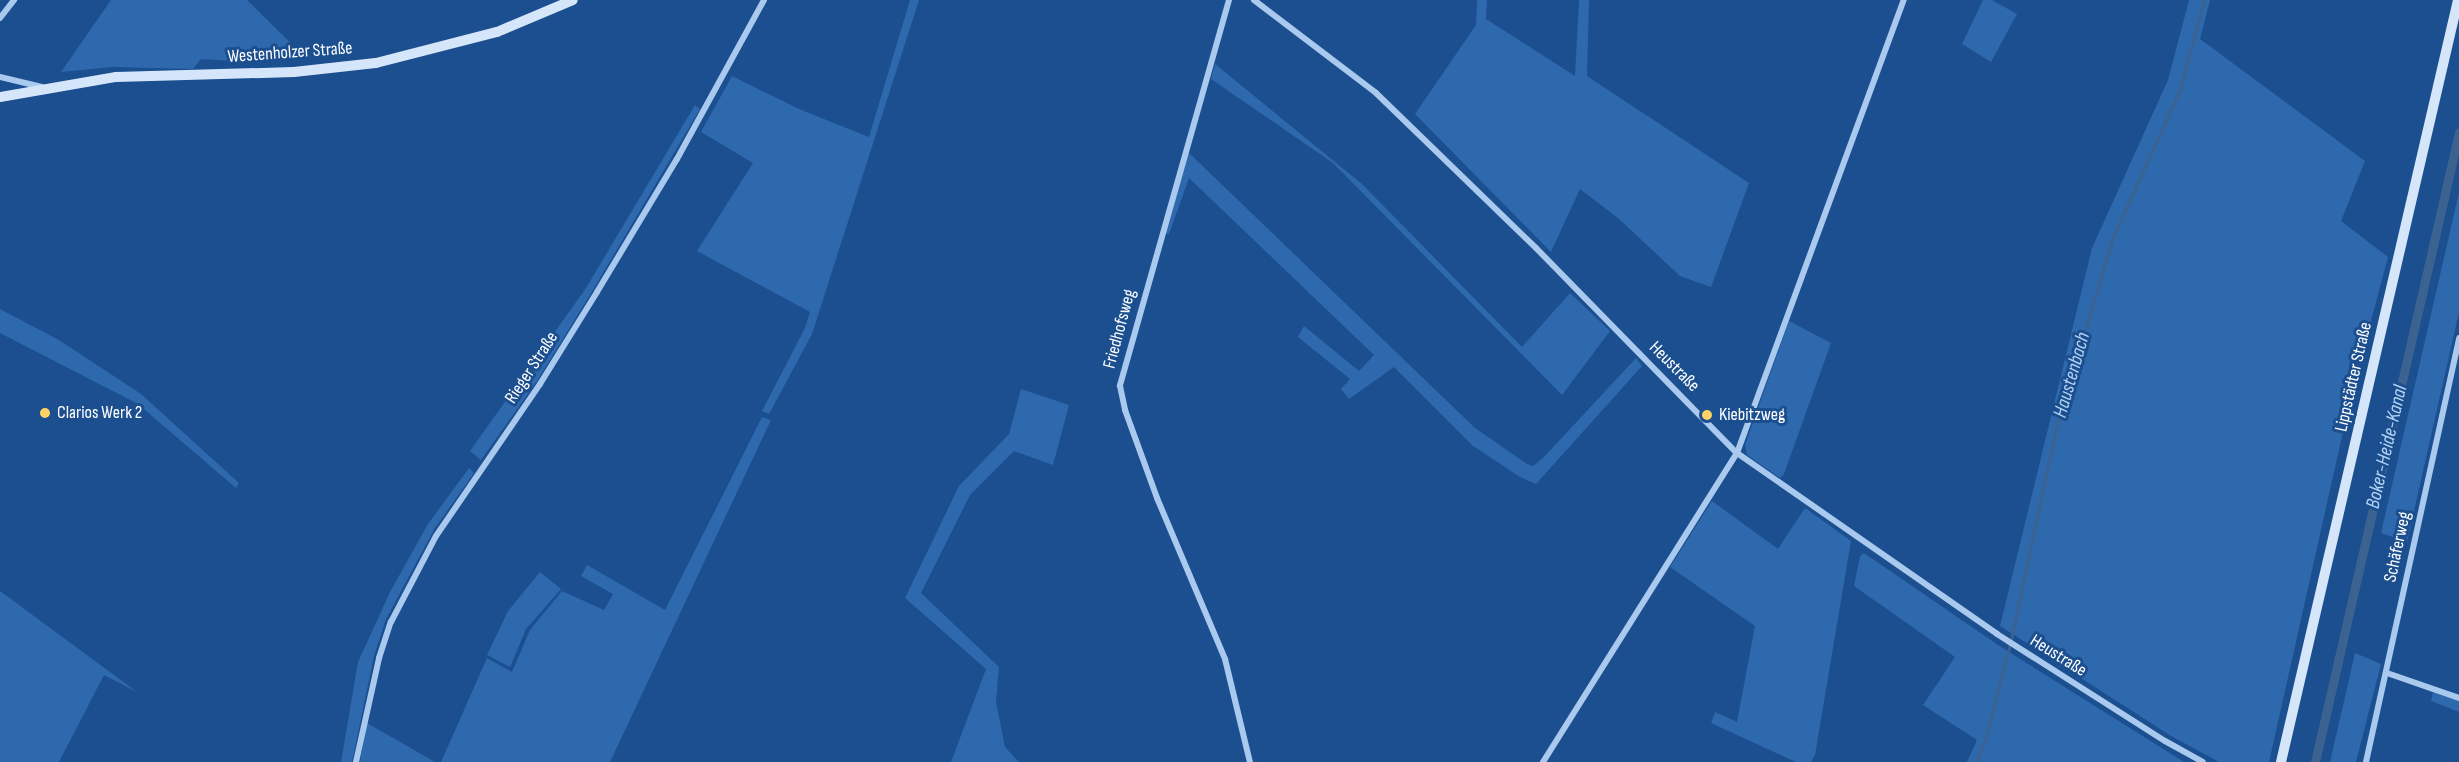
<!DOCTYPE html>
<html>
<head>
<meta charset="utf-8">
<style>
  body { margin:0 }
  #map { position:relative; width:2459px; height:762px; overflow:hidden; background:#1b4f8f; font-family:"Sofia Sans Condensed",sans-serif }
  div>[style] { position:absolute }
  .green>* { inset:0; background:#2e69ad }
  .stream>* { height:3px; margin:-1.5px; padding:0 1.5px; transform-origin:1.5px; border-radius:1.5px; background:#3c6290 }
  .canal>* { height:9px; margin:-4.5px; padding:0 4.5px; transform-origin:4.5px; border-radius:4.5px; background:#3c6290 }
  .street>* { height:6px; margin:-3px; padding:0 3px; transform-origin:3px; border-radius:3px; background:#a9c9ee }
  .secondary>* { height:10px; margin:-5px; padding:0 5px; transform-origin:5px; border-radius:5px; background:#d6e6fa }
  .dots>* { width:16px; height:16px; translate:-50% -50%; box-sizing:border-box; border:3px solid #1b4f8f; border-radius:50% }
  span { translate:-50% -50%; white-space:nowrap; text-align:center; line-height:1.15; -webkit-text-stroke:6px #1b4f8f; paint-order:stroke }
  .street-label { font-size:18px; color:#fff }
  .poi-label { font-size:18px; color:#fff }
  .left { translate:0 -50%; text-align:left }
  .water-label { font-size:20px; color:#b5d3f5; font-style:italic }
</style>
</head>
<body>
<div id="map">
  <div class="green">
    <div style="clip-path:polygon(111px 0,247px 0,305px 57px,247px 62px,201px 59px,193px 69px,113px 67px,61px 72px)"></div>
    <div style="clip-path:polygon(910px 0,919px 0,812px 334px,769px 414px,762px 411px,805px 328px,810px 312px,697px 251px,753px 163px,701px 132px,732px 76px,799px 109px,869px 137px)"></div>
    <div style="clip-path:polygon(1477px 0,1487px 0,1486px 19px,1575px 76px,1579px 0,1589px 0,1587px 76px,1749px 183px,1711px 287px,1680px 276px,1618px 218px,1580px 189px,1551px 252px,1415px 114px,1476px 25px)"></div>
    <div style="clip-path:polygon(1983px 0,1992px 0,2017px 14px,1991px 62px,1962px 44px)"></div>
    <div style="clip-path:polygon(2189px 0,2210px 0,2200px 39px,2365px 161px,2341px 221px,2388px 257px,2352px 392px,2269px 762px,2219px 762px,2171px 736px,2000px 626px,2092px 248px,2168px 80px)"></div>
    <div style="clip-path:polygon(1215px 64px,1362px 184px,1522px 347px,1570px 293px,1610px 331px,1562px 395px,1333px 163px,1211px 79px)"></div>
    <div style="clip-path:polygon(695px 105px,700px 109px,593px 290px,537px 381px,481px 460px,470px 451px,586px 288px)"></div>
    <div style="clip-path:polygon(1188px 152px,1475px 428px,1527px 464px,1533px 466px,1544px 457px,1636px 358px,1642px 366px,1536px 484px,1520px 477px,1473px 446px,1394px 367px,1349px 399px,1341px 389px,1350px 379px,1298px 337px,1304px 326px,1359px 371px,1374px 355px,1189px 178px,1169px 234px,1164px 233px)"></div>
    <div style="clip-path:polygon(2459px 192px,2459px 312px,2407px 542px,2381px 533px)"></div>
    <div style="clip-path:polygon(0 309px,59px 340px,141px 394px,239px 483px,236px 488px,138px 404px,0 333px)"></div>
    <div style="clip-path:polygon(1789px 321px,1831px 343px,1784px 474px,1780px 478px,1747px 455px,1745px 445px)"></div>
    <div style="clip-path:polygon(1021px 389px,1069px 405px,1053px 465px,1014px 451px,970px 495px,921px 593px,999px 667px,996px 702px,1005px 747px,1019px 762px,951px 762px,986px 669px,905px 598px,959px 486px,1009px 434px)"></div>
    <div style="clip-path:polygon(762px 417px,771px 420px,610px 762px,441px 762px,487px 658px,512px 672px,530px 630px,562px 591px,604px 610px,613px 594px,581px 576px,587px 565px,665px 610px)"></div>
    <div style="clip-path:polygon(469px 468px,474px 473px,435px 528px,386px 619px,374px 656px,352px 762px,341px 762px,358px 662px,390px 592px,428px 524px)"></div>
    <div style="clip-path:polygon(1712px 501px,1778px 549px,1805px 508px,1851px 541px,1815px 755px,1811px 762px,1796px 762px,1711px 723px,1715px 712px,1737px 722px,1755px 626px,1670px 567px)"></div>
    <div style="clip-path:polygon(1864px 553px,1998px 645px,2184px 762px,1967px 762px,1977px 740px,1923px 705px,1955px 657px,1854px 586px,1860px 556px)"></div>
    <div style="clip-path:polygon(540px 572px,561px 589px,526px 629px,510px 667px,487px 655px,508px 611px)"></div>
    <div style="clip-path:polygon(0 591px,137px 692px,104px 675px,59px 762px,0 762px)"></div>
    <div style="clip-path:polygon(2355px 653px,2381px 664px,2356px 762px,2330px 762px)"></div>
    <div style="clip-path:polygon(2433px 692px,2459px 701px,2459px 712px,2431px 701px)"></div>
    <div style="clip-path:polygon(367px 723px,435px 762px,360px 762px)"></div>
  </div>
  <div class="stream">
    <div style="left:1976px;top:762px;width:24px;rotate:-68deg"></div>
    <div style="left:1985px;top:740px;width:99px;rotate:-75.4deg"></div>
    <div style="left:2010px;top:644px;width:216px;rotate:-78deg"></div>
    <div style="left:2055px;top:433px;width:202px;rotate:-73.6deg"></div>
    <div style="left:2112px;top:239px;width:164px;rotate:-65.5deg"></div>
    <div style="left:2180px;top:90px;width:93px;rotate:-75.1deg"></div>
  </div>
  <div class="canal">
    <div style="left:2315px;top:762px;width:646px;rotate:-77.12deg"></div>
  </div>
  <div class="street">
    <div style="left:1229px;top:0;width:401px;rotate:105.8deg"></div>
    <div style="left:1120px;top:386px;width:25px;rotate:78deg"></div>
    <div style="left:1125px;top:410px;width:94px;rotate:70deg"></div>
    <div style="left:1157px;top:498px;width:175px;rotate:67.1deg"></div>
    <div style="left:1225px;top:659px;width:106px;rotate:76.4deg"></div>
    <div style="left:1254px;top:0;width:153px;rotate:37.3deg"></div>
    <div style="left:1376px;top:93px;width:223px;rotate:44.1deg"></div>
    <div style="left:1536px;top:248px;width:287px;rotate:45.6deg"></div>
    <div style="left:1737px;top:453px;width:317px;rotate:34.8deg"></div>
    <div style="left:1997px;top:634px;width:199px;rotate:32.5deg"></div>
    <div style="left:2165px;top:741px;width:43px;rotate:28.9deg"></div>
    <div style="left:0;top:18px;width:23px;rotate:-52deg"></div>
    <div style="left:0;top:77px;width:43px;rotate:13.4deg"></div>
    <div style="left:2387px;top:673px;width:76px;rotate:19.1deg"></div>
    <div style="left:356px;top:762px;width:107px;rotate:-77.5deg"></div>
    <div style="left:379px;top:658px;width:38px;rotate:-72deg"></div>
    <div style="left:391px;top:622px;width:97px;rotate:-62.4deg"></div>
    <div style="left:436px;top:536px;width:184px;rotate:-55.6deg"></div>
    <div style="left:540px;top:384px;width:108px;rotate:-58.2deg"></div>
    <div style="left:597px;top:292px;width:155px;rotate:-59deg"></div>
    <div style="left:677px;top:159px;width:181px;rotate:-61.3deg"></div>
    <div style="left:1543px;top:762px;width:365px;rotate:-57.9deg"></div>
    <div style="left:1737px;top:453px;width:483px;rotate:-69.8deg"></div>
    <div style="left:2366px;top:762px;width:434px;rotate:-77.6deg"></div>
  </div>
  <div class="secondary">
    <div style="left:0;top:97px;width:118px;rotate:-9.8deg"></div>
    <div style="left:116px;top:77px;width:178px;rotate:-1.6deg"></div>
    <div style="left:294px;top:72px;width:82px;rotate:-6.3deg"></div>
    <div style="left:376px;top:63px;width:125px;rotate:-14.4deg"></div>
    <div style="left:497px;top:32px;width:82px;rotate:-22.8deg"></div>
    <div style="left:2281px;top:762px;width:782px;rotate:-76.92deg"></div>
  </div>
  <div class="dots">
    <div style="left:45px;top:413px;background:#ffd166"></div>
    <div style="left:1707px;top:415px;background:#ffd166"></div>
  </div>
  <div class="street-label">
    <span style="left:290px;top:53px;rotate:-4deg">Westenholzer Straße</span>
    <span style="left:1120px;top:329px;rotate:-75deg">Friedhofsweg</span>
    <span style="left:1674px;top:367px;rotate:45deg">Heustraße</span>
    <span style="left:532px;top:368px;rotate:-57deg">Rieger Straße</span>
    <span style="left:2354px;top:377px;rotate:-77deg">Lippstädter Straße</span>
    <span style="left:2398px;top:547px;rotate:-78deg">Schäferweg</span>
    <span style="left:2058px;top:656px;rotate:32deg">Heustraße</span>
  </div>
  <div class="poi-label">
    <span class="left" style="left:57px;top:413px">Clarios Werk 2</span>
    <span class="left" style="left:1719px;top:415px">Kiebitzweg</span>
  </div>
  <div class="water-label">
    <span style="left:2072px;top:375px;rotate:-74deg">Haustenbach</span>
    <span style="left:2387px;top:447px;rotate:-77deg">Boker-Heide-Kanal</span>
  </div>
</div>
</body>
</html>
